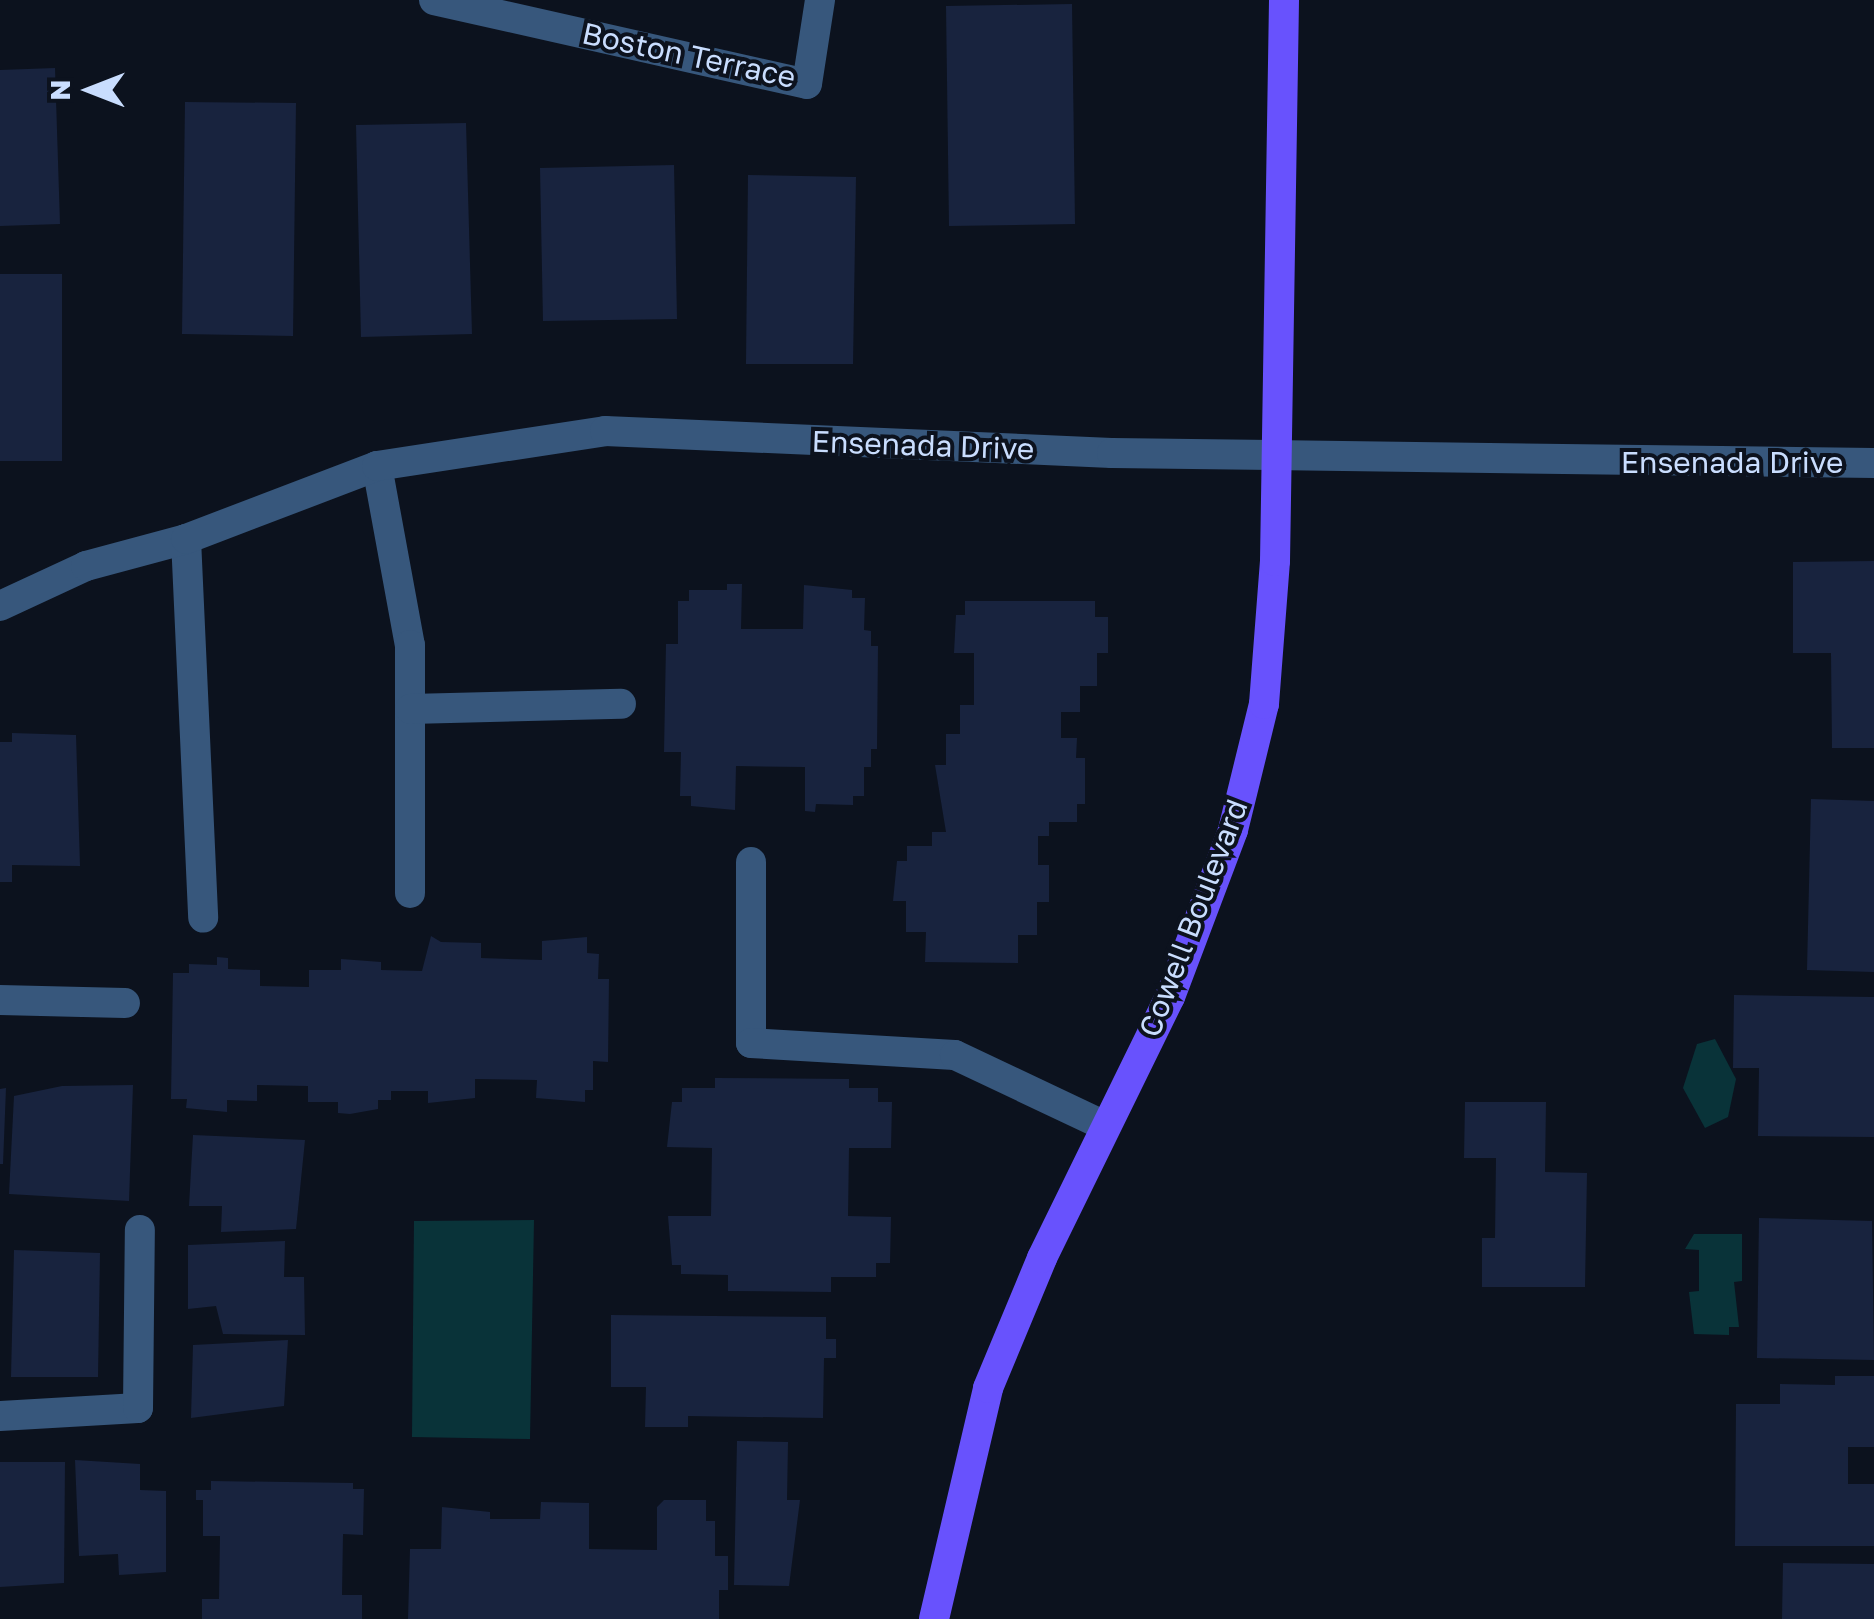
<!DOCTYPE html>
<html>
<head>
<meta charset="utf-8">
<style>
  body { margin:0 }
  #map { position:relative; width:1874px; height:1619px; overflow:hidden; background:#0c121e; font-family:"Golos Text",sans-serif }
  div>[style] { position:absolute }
  .water>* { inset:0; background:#093339 }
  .building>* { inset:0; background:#18233e }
  .minor>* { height:30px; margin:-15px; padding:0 15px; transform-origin:15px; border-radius:15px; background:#37577c }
  .major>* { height:30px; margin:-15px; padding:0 15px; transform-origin:15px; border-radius:15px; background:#6852fd }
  span { translate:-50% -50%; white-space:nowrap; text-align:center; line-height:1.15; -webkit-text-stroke:8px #0c121e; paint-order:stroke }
  .street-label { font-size:30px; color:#c9ddfe }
  .north { position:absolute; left:40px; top:40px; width:100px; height:100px; -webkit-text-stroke:8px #0c121e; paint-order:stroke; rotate:270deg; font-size:28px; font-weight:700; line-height:40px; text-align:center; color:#c9ddfe }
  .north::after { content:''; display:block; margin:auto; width:35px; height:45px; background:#c9ddfe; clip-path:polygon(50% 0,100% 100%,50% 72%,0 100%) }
</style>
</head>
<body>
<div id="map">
  <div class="water">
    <div style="clip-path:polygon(1715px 1039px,1736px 1079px,1728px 1117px,1705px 1128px,1683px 1088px,1697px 1044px)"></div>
    <div style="clip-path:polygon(534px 1220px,530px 1439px,412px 1437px,414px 1221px)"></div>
    <div style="clip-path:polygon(1694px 1234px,1742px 1234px,1742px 1281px,1734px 1282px,1739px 1327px,1729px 1327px,1729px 1335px,1694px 1334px,1689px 1292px,1699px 1291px,1699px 1250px,1685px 1249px)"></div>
  </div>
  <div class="building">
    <div style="clip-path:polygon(1072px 4px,1075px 224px,949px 226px,946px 6px)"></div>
    <div style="clip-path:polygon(55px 68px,60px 224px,0 226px,0 70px)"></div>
    <div style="clip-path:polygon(185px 102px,296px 103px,293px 336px,182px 334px)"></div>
    <div style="clip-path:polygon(466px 123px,472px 334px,361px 337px,356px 125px)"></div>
    <div style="clip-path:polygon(674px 165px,677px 319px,543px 321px,540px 168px)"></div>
    <div style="clip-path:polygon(748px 175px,856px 177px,853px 364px,746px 364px)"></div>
    <div style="clip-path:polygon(0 274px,62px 274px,62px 461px,0 461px)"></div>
    <div style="clip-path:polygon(1874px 561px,1874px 748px,1832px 748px,1831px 653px,1793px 653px,1793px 562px)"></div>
    <div style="clip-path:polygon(727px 584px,742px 584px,741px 629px,803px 629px,804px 585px,852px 590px,852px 598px,865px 598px,864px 630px,871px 631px,871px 646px,878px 646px,877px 749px,871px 749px,871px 767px,864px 767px,864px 796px,853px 796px,853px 805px,816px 804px,815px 812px,805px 811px,805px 767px,736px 766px,735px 810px,691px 806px,691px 796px,680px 796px,681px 752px,664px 752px,666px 644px,678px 644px,678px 601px,689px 601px,689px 590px,727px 590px)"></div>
    <div style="clip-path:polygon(965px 601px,1095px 601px,1095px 617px,1108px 617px,1108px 653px,1097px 653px,1097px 686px,1080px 686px,1080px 712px,1061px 712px,1061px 738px,1077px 738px,1076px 758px,1085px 758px,1085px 804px,1077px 804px,1077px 822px,1049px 822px,1049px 836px,1038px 836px,1038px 865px,1049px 865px,1049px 902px,1037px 902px,1037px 935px,1018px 935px,1018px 963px,925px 962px,926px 932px,906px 932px,906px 901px,893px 901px,897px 861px,907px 861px,907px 846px,932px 846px,932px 832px,946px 832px,935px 765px,946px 765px,946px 734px,960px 734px,960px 705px,974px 705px,974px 653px,954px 653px,956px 615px,965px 615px)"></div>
    <div style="clip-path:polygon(12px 733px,76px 735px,80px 866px,12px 865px,12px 882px,0 882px,0 742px,12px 742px)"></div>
    <div style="clip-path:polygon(1811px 799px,1874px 801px,1874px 972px,1807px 970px)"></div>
    <div style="clip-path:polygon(431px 936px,441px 942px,481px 943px,481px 958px,542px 960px,542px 941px,587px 937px,587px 953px,599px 954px,598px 979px,609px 979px,608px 1062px,593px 1061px,593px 1090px,585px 1090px,585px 1102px,536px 1098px,537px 1080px,475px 1079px,475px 1098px,428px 1103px,428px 1091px,391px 1091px,391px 1100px,378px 1100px,378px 1109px,350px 1114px,338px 1113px,338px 1102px,308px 1102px,308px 1086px,257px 1085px,257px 1101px,227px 1100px,227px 1112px,186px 1108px,187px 1099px,171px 1099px,173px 973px,189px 973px,189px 964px,217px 965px,217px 957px,228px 958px,228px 969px,260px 970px,260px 986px,309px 987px,309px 970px,341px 970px,341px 959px,381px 962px,381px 970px,422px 971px)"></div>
    <div style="clip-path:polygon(1734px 995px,1874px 997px,1874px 1137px,1758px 1136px,1759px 1068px,1733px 1068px)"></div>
    <div style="clip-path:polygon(715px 1078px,849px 1079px,849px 1088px,878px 1088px,878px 1102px,892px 1102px,891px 1148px,849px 1148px,848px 1216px,891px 1217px,890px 1263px,876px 1263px,876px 1277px,831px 1277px,831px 1292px,728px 1291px,728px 1275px,681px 1274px,681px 1265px,672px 1265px,668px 1216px,711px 1216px,712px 1148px,667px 1147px,672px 1102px,682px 1102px,682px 1088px,715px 1088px)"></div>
    <div style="clip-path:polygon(133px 1085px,129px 1201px,9px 1194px,14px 1096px,62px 1086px)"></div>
    <div style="clip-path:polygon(6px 1088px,3px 1164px,0 1164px,0 1089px)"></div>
    <div style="clip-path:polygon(1465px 1102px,1546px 1102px,1545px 1172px,1587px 1173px,1585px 1287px,1482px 1287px,1482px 1238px,1495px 1238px,1496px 1158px,1464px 1158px)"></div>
    <div style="clip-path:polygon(193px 1135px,305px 1140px,296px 1229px,221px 1232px,222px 1206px,189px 1206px)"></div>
    <div style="clip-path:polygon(1759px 1218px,1872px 1221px,1874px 1360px,1757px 1358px)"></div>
    <div style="clip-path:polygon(285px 1241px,284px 1277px,304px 1277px,305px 1335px,223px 1334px,216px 1306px,188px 1309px,188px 1245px)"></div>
    <div style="clip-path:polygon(14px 1250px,100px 1253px,98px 1377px,11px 1377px)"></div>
    <div style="clip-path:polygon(611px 1315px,826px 1317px,826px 1339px,836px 1339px,836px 1358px,824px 1358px,823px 1418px,688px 1416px,688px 1427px,645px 1427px,646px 1387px,611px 1387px)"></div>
    <div style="clip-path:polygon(288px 1340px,284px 1406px,191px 1418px,193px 1345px)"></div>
    <div style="clip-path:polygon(1835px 1376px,1874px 1376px,1874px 1447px,1848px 1447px,1848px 1484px,1874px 1484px,1874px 1546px,1735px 1546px,1736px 1404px,1780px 1404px,1780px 1384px,1835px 1385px)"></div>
    <div style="clip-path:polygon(737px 1441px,788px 1442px,787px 1500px,800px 1500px,789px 1586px,734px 1585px)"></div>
    <div style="clip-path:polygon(75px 1460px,140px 1464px,140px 1490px,166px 1491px,166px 1572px,119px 1575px,118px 1554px,79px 1556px)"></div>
    <div style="clip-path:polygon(0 1462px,65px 1462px,64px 1583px,0 1587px)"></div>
    <div style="clip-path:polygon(211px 1481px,353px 1483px,353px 1489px,364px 1489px,363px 1535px,343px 1534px,342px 1595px,362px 1595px,362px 1619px,202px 1619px,202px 1599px,219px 1599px,220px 1536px,203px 1536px,203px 1500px,196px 1500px,196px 1490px,211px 1490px)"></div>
    <div style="clip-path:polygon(664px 1500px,706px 1500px,706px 1521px,715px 1521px,715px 1556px,728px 1556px,728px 1590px,719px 1590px,719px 1619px,408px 1619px,410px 1549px,441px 1549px,442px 1507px,490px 1512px,490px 1519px,540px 1519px,541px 1502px,589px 1503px,589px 1549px,657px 1550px,657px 1507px)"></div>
    <div style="clip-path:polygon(1783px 1563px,1874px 1564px,1874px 1619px,1782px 1619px)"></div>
  </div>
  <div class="minor">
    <div style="left:434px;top:0;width:382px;rotate:12.7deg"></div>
    <div style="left:807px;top:84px;width:85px;rotate:-81.2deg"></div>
    <div style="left:377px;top:466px;width:182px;rotate:79.6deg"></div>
    <div style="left:410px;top:645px;width:248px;rotate:90deg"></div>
    <div style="left:186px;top:539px;width:379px;rotate:87.4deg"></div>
    <div style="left:0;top:606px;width:95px;rotate:-24.9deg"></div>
    <div style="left:86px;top:566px;width:104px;rotate:-15.1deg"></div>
    <div style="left:186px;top:539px;width:204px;rotate:-20.9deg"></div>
    <div style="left:377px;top:466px;width:231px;rotate:-8.7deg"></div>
    <div style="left:605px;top:431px;width:507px;rotate:2.48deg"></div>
    <div style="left:1112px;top:453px;width:762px;rotate:0.75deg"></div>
    <div style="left:410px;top:709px;width:211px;rotate:-1.4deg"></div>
    <div style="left:751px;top:862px;width:181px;rotate:90deg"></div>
    <div style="left:751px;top:1043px;width:204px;rotate:3.4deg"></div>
    <div style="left:955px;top:1055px;width:166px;rotate:25.3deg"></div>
    <div style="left:0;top:1000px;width:125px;rotate:1.4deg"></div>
    <div style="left:0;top:1416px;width:138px;rotate:-3.3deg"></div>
    <div style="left:138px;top:1408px;width:178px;rotate:-89.4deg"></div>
  </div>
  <div class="major">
    <div style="left:934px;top:1619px;width:237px;rotate:-76.8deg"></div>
    <div style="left:988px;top:1388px;width:141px;rotate:-67.4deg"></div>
    <div style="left:1042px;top:1258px;width:291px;rotate:-63.9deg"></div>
    <div style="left:1170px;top:997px;width:178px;rotate:-69.3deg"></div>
    <div style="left:1233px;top:830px;width:130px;rotate:-76.2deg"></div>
    <div style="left:1264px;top:704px;width:143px;rotate:-85.6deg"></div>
    <div style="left:1275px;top:561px;width:561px;rotate:-89.08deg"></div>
  </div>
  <div class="street-label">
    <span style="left:689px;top:55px;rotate:12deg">Boston Terrace</span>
    <span style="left:923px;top:445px;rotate:2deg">Ensenada Drive</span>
    <span style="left:1732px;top:462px">Ensenada Drive</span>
    <span style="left:1193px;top:918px;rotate:-69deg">Cowell Boulevard</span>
  </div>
  <div class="north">N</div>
</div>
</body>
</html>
